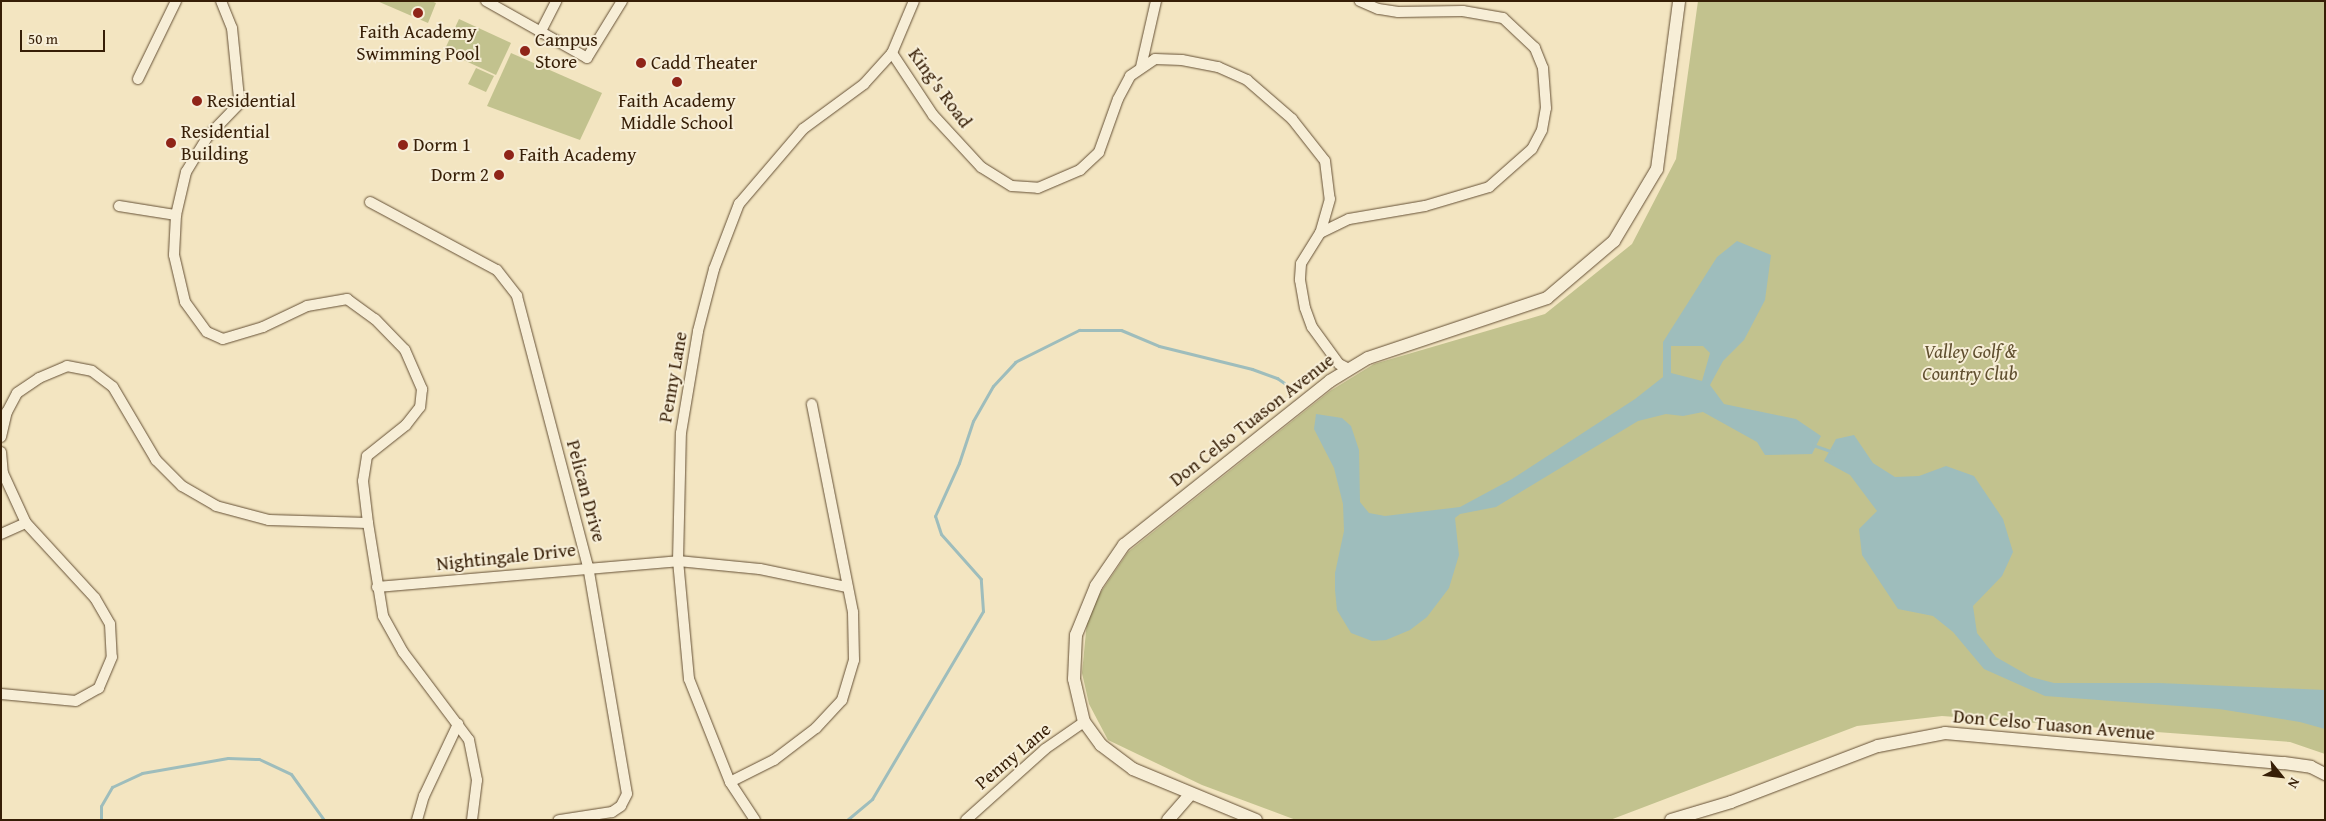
<!DOCTYPE html>
<html>
<head>
<meta charset="utf-8">
<style>
  body { margin:0 }
  #map { position:relative; width:2326px; height:821px; overflow:hidden; background:#f3e5c1; font-family:"Gentium Book Plus",serif }
  div>[style] { position:absolute }
  .green>* { inset:0; background:#c2c28e }
  .water>* { inset:0; background:#9ebdbc }
  .stream>* { height:3px; margin:-1.5px; padding:0 1.5px; transform-origin:1.5px; border-radius:1.5px; background:#9ebdbc }
  .roads { filter:drop-shadow(0 0 1px #655035) drop-shadow(0 0 1px #655035) }
  .minor>* { height:10px; margin:-5px; padding:0 5px; transform-origin:5px; border-radius:5px; background:#f7eed7 }
  .tertiary>* { height:12px; margin:-6px; padding:0 6px; transform-origin:6px; border-radius:6px; background:#f7eed7 }
  .dots>* { width:14px; height:14px; translate:-50% -50%; box-sizing:border-box; border:2px solid #f7eed7; border-radius:50% }
  span { translate:-50% -50%; white-space:nowrap; text-align:center; line-height:1.15; -webkit-text-stroke:4px #f7eed7; paint-order:stroke }
  .poi-label { font-size:19px; color:#361e06 }
  .left { translate:0 -50%; text-align:left }
  .right { translate:-100% -50%; text-align:right }
  .street-label { font-size:19px; color:#361e06 }
  .park-label { font-size:19px; color:#604f2f; font-style:italic }
  .frame { position:absolute; inset:0; border:2px solid #361e06; pointer-events:none }
  .north { position:absolute; left:2256px; top:751px; width:50px; height:50px; -webkit-text-stroke:4px #f7eed7; paint-order:stroke; rotate:119deg; font-size:14px; font-weight:700; line-height:20px; text-align:center; color:#361e06 }
  .north::after { content:''; display:block; margin:auto; width:18px; height:22px; background:#361e06; clip-path:polygon(50% 0,100% 100%,50% 72%,0 100%) }
  .scale { position:absolute; left:20px; top:30px; width:85px; height:22px; box-sizing:border-box; border:2px solid #361e06; border-top:0; padding-left:6px; font-size:15px; line-height:18px; white-space:nowrap; color:#361e06; -webkit-text-stroke:4px #f7eed7; paint-order:stroke }
</style>
</head>
<body>
<div id="map">
  <div class="green">
    <div style="clip-path:polygon(377px 1px,431px 1px,436px 3px,428px 23px)"></div>
    <div style="clip-path:polygon(1698px 1px,2325px 1px,2325px 754px,2290px 742px,1942px 716px,1857px 726px,1610px 820px,1296px 820px,1202px 785px,1108px 740px,1089px 704px,1082px 673px,1088px 611px,1128px 552px,1330px 391px,1374px 364px,1545px 314px,1632px 244px,1676px 159px)"></div>
    <div style="clip-path:polygon(459px 19px,511px 43px,496px 75px,444px 51px)"></div>
    <div style="clip-path:polygon(511px 53px,602px 93px,580px 140px,487px 106px)"></div>
    <div style="clip-path:polygon(476px 68px,494px 76px,486px 92px,468px 84px)"></div>
  </div>
  <div class="water">
    <div style="clip-path:polygon(evenodd,1737px 241px,1771px 255px,1765px 300px,1744px 340px,1723px 361px,1710px 385px,1724px 404px,1796px 419px,1821px 436px,1812px 454px,1765px 455px,1757px 442px,1703px 412px,1683px 416px,1666px 414px,1638px 421px,1496px 507px,1460px 514px,1455px 518px,1459px 555px,1449px 588px,1427px 617px,1410px 630px,1386px 640px,1372px 641px,1351px 633px,1337px 610px,1335px 590px,1335px 573px,1344px 531px,1343px 504px,1334px 468px,1314px 429px,1316px 414px,1342px 418px,1351px 426px,1359px 450px,1360px 502px,1369px 513px,1385px 516px,1460px 507px,1512px 479px,1635px 399px,1663px 377px,1663px 342px,1717px 257px,1737px 241px,1671px 346px,1703px 346px,1710px 353px,1702px 381px,1671px 373px,1671px 346px)"></div>
    <div style="clip-path:polygon(1854px 435px,1873px 463px,1895px 477px,1919px 476px,1946px 466px,1974px 476px,2003px 519px,2013px 552px,2002px 576px,1973px 606px,1977px 633px,1996px 657px,2031px 677px,2054px 683px,2159px 683px,2325px 690px,2325px 729px,2300px 722px,2219px 709px,2045px 696px,1984px 669px,1953px 632px,1933px 616px,1898px 609px,1862px 555px,1859px 529px,1877px 511px,1850px 475px,1824px 461px,1836px 439px)"></div>
  </div>
  <div class="stream">
    <div style="left:1813px;top:445px;width:21px;rotate:19deg"></div>
    <div style="left:101px;top:820px;width:14px;rotate:-90deg"></div>
    <div style="left:101px;top:806px;width:22px;rotate:-60deg"></div>
    <div style="left:112px;top:787px;width:33px;rotate:-25deg"></div>
    <div style="left:142px;top:773px;width:87px;rotate:-9.9deg"></div>
    <div style="left:228px;top:758px;width:31px;rotate:2deg"></div>
    <div style="left:259px;top:759px;width:35px;rotate:25deg"></div>
    <div style="left:291px;top:774px;width:57px;rotate:54.3deg"></div>
    <div style="left:847px;top:820px;width:33px;rotate:-40deg"></div>
    <div style="left:872px;top:799px;width:218px;rotate:-59.4deg"></div>
    <div style="left:983px;top:611px;width:32px;rotate:-94deg"></div>
    <div style="left:981px;top:579px;width:60px;rotate:-131.6deg"></div>
    <div style="left:941px;top:534px;width:19px;rotate:-108deg"></div>
    <div style="left:935px;top:516px;width:58px;rotate:-65.6deg"></div>
    <div style="left:959px;top:463px;width:44px;rotate:-71.6deg"></div>
    <div style="left:973px;top:421px;width:40px;rotate:-60.3deg"></div>
    <div style="left:993px;top:386px;width:33px;rotate:-47deg"></div>
    <div style="left:1015px;top:362px;width:72px;rotate:-26.6deg"></div>
    <div style="left:1079px;top:330px;width:42px"></div>
    <div style="left:1121px;top:330px;width:41px;rotate:22.8deg"></div>
    <div style="left:1159px;top:346px;width:96px;rotate:13.9deg"></div>
    <div style="left:1252px;top:369px;width:27px;rotate:20deg"></div>
    <div style="left:1277px;top:378px;width:21px;rotate:35deg"></div>
  </div>
  <div class="roads">
    <div class="minor">
      <div style="left:221px;top:1px;width:29px;rotate:68deg"></div>
      <div style="left:232px;top:28px;width:70px;rotate:84.3deg"></div>
      <div style="left:239px;top:98px;width:8px;rotate:104deg"></div>
      <div style="left:237px;top:106px;width:42px;rotate:134deg"></div>
      <div style="left:208px;top:136px;width:42px;rotate:121.4deg"></div>
      <div style="left:186px;top:172px;width:44px;rotate:103.1deg"></div>
      <div style="left:176px;top:215px;width:40px;rotate:92.9deg"></div>
      <div style="left:174px;top:255px;width:48px;rotate:76.8deg"></div>
      <div style="left:185px;top:302px;width:37px;rotate:54deg"></div>
      <div style="left:207px;top:332px;width:17px;rotate:24deg"></div>
      <div style="left:223px;top:339px;width:42px;rotate:-16.7deg"></div>
      <div style="left:263px;top:327px;width:49px;rotate:-25.5deg"></div>
      <div style="left:307px;top:306px;width:41px;rotate:-9.9deg"></div>
      <div style="left:347px;top:299px;width:34px;rotate:36deg"></div>
      <div style="left:375px;top:319px;width:43px;rotate:45.9deg"></div>
      <div style="left:405px;top:350px;width:43px;rotate:66.4deg"></div>
      <div style="left:422px;top:389px;width:18px;rotate:96deg"></div>
      <div style="left:420px;top:407px;width:23px;rotate:128deg"></div>
      <div style="left:406px;top:425px;width:50px;rotate:141.5deg"></div>
      <div style="left:367px;top:456px;width:25px;rotate:99deg"></div>
      <div style="left:363px;top:481px;width:42px;rotate:83.2deg"></div>
      <div style="left:368px;top:523px;width:94px;rotate:80.8deg"></div>
      <div style="left:383px;top:616px;width:41px;rotate:60.9deg"></div>
      <div style="left:403px;top:652px;width:110px;rotate:53.1deg"></div>
      <div style="left:469px;top:740px;width:41px;rotate:78.7deg"></div>
      <div style="left:477px;top:780px;width:40px;rotate:97.1deg"></div>
      <div style="left:486px;top:1px;width:116px;rotate:29.4deg"></div>
      <div style="left:587px;top:58px;width:67px;rotate:-58.4deg"></div>
      <div style="left:540px;top:33px;width:36px;rotate:-63deg"></div>
      <div style="left:892px;top:53px;width:74px;rotate:56.5deg"></div>
      <div style="left:933px;top:115px;width:71px;rotate:47.3deg"></div>
      <div style="left:981px;top:167px;width:36px;rotate:32deg"></div>
      <div style="left:1012px;top:186px;width:26px;rotate:4deg"></div>
      <div style="left:1038px;top:188px;width:46px;rotate:-23.2deg"></div>
      <div style="left:1080px;top:170px;width:26px;rotate:-43deg"></div>
      <div style="left:1099px;top:152px;width:56px;rotate:-70.3deg"></div>
      <div style="left:1118px;top:99px;width:26px;rotate:-62deg"></div>
      <div style="left:1130px;top:76px;width:30px;rotate:-34deg"></div>
      <div style="left:1155px;top:59px;width:27px;rotate:2deg"></div>
      <div style="left:1182px;top:60px;width:37px;rotate:11deg"></div>
      <div style="left:1218px;top:67px;width:32px;rotate:24deg"></div>
      <div style="left:1247px;top:80px;width:60px;rotate:40.9deg"></div>
      <div style="left:1292px;top:119px;width:53px;rotate:51.8deg"></div>
      <div style="left:1325px;top:161px;width:38px;rotate:83deg"></div>
      <div style="left:1330px;top:199px;width:35px;rotate:106deg"></div>
      <div style="left:1320px;top:233px;width:36px;rotate:122deg"></div>
      <div style="left:1301px;top:264px;width:16px;rotate:94deg"></div>
      <div style="left:1300px;top:280px;width:28px;rotate:80deg"></div>
      <div style="left:1305px;top:308px;width:20px;rotate:70deg"></div>
      <div style="left:1312px;top:327px;width:46px;rotate:53.9deg"></div>
      <div style="left:1339px;top:364px;width:11px;rotate:27deg"></div>
      <div style="left:1141px;top:67px;width:68px;rotate:-77.2deg"></div>
      <div style="left:138px;top:79px;width:87px;rotate:-64deg"></div>
      <div style="left:370px;top:202px;width:144px;rotate:28.2deg"></div>
      <div style="left:497px;top:270px;width:33px;rotate:52deg"></div>
      <div style="left:517px;top:296px;width:279px;rotate:75.3deg"></div>
      <div style="left:588px;top:566px;width:231px;rotate:80.3deg"></div>
      <div style="left:627px;top:794px;width:13px;rotate:117deg"></div>
      <div style="left:621px;top:806px;width:11px;rotate:146deg"></div>
      <div style="left:612px;top:812px;width:54px;rotate:171.4deg"></div>
      <div style="left:119px;top:206px;width:58px;rotate:9deg"></div>
      <div style="left:1320px;top:233px;width:32px;rotate:-26deg"></div>
      <div style="left:1349px;top:219px;width:77px;rotate:-9.7deg"></div>
      <div style="left:1425px;top:206px;width:67px;rotate:-16.5deg"></div>
      <div style="left:1489px;top:187px;width:57px;rotate:-41.5deg"></div>
      <div style="left:1532px;top:149px;width:21px;rotate:-62deg"></div>
      <div style="left:1542px;top:130px;width:22px;rotate:-80deg"></div>
      <div style="left:1546px;top:108px;width:40px;rotate:-94.3deg"></div>
      <div style="left:1543px;top:68px;width:22px;rotate:-112deg"></div>
      <div style="left:1535px;top:48px;width:44px;rotate:-136.8deg"></div>
      <div style="left:1503px;top:18px;width:41px;rotate:-170.1deg"></div>
      <div style="left:1463px;top:11px;width:65px;rotate:179.1deg"></div>
      <div style="left:1398px;top:12px;width:20px;rotate:-171deg"></div>
      <div style="left:1378px;top:9px;width:20px;rotate:-156deg"></div>
      <div style="left:1px;top:437px;width:26px;rotate:-77deg"></div>
      <div style="left:7px;top:412px;width:21px;rotate:-62deg"></div>
      <div style="left:17px;top:393px;width:27px;rotate:-34deg"></div>
      <div style="left:39px;top:378px;width:30px;rotate:-23deg"></div>
      <div style="left:67px;top:366px;width:25px;rotate:11deg"></div>
      <div style="left:92px;top:371px;width:26px;rotate:37deg"></div>
      <div style="left:113px;top:387px;width:85px;rotate:59.5deg"></div>
      <div style="left:156px;top:460px;width:37px;rotate:45deg"></div>
      <div style="left:182px;top:486px;width:39px;rotate:30deg"></div>
      <div style="left:216px;top:506px;width:55px;rotate:14.8deg"></div>
      <div style="left:269px;top:520px;width:99px;rotate:1.7deg"></div>
      <div style="left:1px;top:452px;width:21px;rotate:85deg"></div>
      <div style="left:3px;top:473px;width:55px;rotate:65.3deg"></div>
      <div style="left:26px;top:523px;width:102px;rotate:47.4deg"></div>
      <div style="left:95px;top:598px;width:30px;rotate:60deg"></div>
      <div style="left:110px;top:624px;width:33px;rotate:87deg"></div>
      <div style="left:112px;top:657px;width:34px;rotate:113deg"></div>
      <div style="left:99px;top:688px;width:26px;rotate:151deg"></div>
      <div style="left:76px;top:701px;width:75px;rotate:-174.7deg"></div>
      <div style="left:1px;top:534px;width:27px;rotate:-24deg"></div>
      <div style="left:377px;top:587px;width:302px;rotate:-4.9deg"></div>
      <div style="left:678px;top:561px;width:82px;rotate:5.6deg"></div>
      <div style="left:760px;top:569px;width:89px;rotate:11.7deg"></div>
      <div style="left:730px;top:782px;width:49px;rotate:-26.6deg"></div>
      <div style="left:774px;top:760px;width:53px;rotate:-37.3deg"></div>
      <div style="left:816px;top:728px;width:38px;rotate:-47deg"></div>
      <div style="left:842px;top:700px;width:42px;rotate:-73.3deg"></div>
      <div style="left:854px;top:660px;width:48px;rotate:-91.2deg"></div>
      <div style="left:853px;top:612px;width:212px;rotate:-101.2deg"></div>
      <div style="left:417px;top:820px;width:25px;rotate:-74deg"></div>
      <div style="left:424px;top:796px;width:80px;rotate:-64.7deg"></div>
      <div style="left:755px;top:820px;width:45px;rotate:-123.3deg"></div>
      <div style="left:730px;top:782px;width:111px;rotate:-111.7deg"></div>
      <div style="left:689px;top:679px;width:119px;rotate:-95.3deg"></div>
      <div style="left:678px;top:561px;width:128px;rotate:-88.7deg"></div>
      <div style="left:681px;top:433px;width:103px;rotate:-80.5deg"></div>
      <div style="left:698px;top:331px;width:64px;rotate:-75.5deg"></div>
      <div style="left:714px;top:269px;width:70px;rotate:-69deg"></div>
      <div style="left:739px;top:204px;width:99px;rotate:-49.5deg"></div>
      <div style="left:803px;top:129px;width:76px;rotate:-36.4deg"></div>
      <div style="left:864px;top:84px;width:42px;rotate:-47.9deg"></div>
      <div style="left:892px;top:53px;width:56px;rotate:-67.1deg"></div>
      <div style="left:966px;top:820px;width:106px;rotate:-41.9deg"></div>
      <div style="left:1045px;top:749px;width:47px;rotate:-34.7deg"></div>
    </div>
    <div class="tertiary">
      <div style="left:1168px;top:820px;width:33px;rotate:-49deg"></div>
      <div style="left:1256px;top:820px;width:133px;rotate:-157.5deg"></div>
      <div style="left:1133px;top:769px;width:40px;rotate:-143deg"></div>
      <div style="left:1101px;top:745px;width:29px;rotate:-126deg"></div>
      <div style="left:1084px;top:722px;width:44px;rotate:-103.1deg"></div>
      <div style="left:1074px;top:679px;width:44px;rotate:-87.4deg"></div>
      <div style="left:1076px;top:635px;width:53px;rotate:-67.8deg"></div>
      <div style="left:1096px;top:586px;width:50px;rotate:-55.7deg"></div>
      <div style="left:1124px;top:545px;width:263px;rotate:-38.5deg"></div>
      <div style="left:1330px;top:381px;width:44px;rotate:-31.2deg"></div>
      <div style="left:1368px;top:358px;width:189px;rotate:-18.5deg"></div>
      <div style="left:1547px;top:298px;width:88px;rotate:-40.4deg"></div>
      <div style="left:1614px;top:241px;width:84px;rotate:-59.2deg"></div>
      <div style="left:1657px;top:169px;width:169px;rotate:-82.5deg"></div>
      <div style="left:1671px;top:820px;width:63px;rotate:-16.7deg"></div>
      <div style="left:1731px;top:802px;width:157px;rotate:-20.9deg"></div>
      <div style="left:1878px;top:746px;width:68px;rotate:-11deg"></div>
      <div style="left:1945px;top:733px;width:340px;rotate:5.1deg"></div>
      <div style="left:2284px;top:763px;width:27px;rotate:8deg"></div>
      <div style="left:2311px;top:767px;width:16px;rotate:27deg"></div>
    </div>
  </div>
  <div class="dots">
    <div style="left:418px;top:13px;background:#8f2418"></div>
    <div style="left:525px;top:51px;background:#8f2418"></div>
    <div style="left:641px;top:63px;background:#8f2418"></div>
    <div style="left:677px;top:82px;background:#8f2418"></div>
    <div style="left:197px;top:101px;background:#8f2418"></div>
    <div style="left:171px;top:143px;background:#8f2418"></div>
    <div style="left:403px;top:145px;background:#8f2418"></div>
    <div style="left:509px;top:155px;background:#8f2418"></div>
    <div style="left:499px;top:175px;background:#8f2418"></div>
  </div>
  <div class="poi-label">
    <span style="left:418px;top:43px">Faith Academy<br>Swimming Pool</span>
    <span class="left" style="left:535px;top:51px">Campus<br>Store</span>
    <span class="left" style="left:651px;top:63px">Cadd Theater</span>
    <span class="left" style="left:207px;top:101px">Residential</span>
    <span style="left:677px;top:112px">Faith Academy<br>Middle School</span>
    <span class="left" style="left:181px;top:143px">Residential<br>Building</span>
    <span class="left" style="left:413px;top:145px">Dorm 1</span>
    <span class="left" style="left:519px;top:155px">Faith Academy</span>
    <span class="right" style="left:489px;top:175px">Dorm 2</span>
  </div>
  <div class="street-label">
    <span style="left:940px;top:88px;rotate:54deg">King's Road</span>
    <span style="left:673px;top:377px;rotate:-80deg">Penny Lane</span>
    <span style="left:1252px;top:420px;rotate:-38deg">Don Celso Tuason Avenue</span>
    <span style="left:586px;top:491px;rotate:75deg">Pelican Drive</span>
    <span style="left:506px;top:557px;rotate:-6deg">Nightingale Drive</span>
    <span style="left:2054px;top:725px;rotate:5deg">Don Celso Tuason Avenue</span>
    <span style="left:1013px;top:756px;rotate:-40deg">Penny Lane</span>
  </div>
  <div class="park-label">
    <span style="left:1970px;top:363px">Valley Golf &amp;<br>Country Club</span>
  </div>
  <div class="frame"></div>
  <div class="north">N</div>
  <div class="scale">50 m</div>
</div>
</body>
</html>
